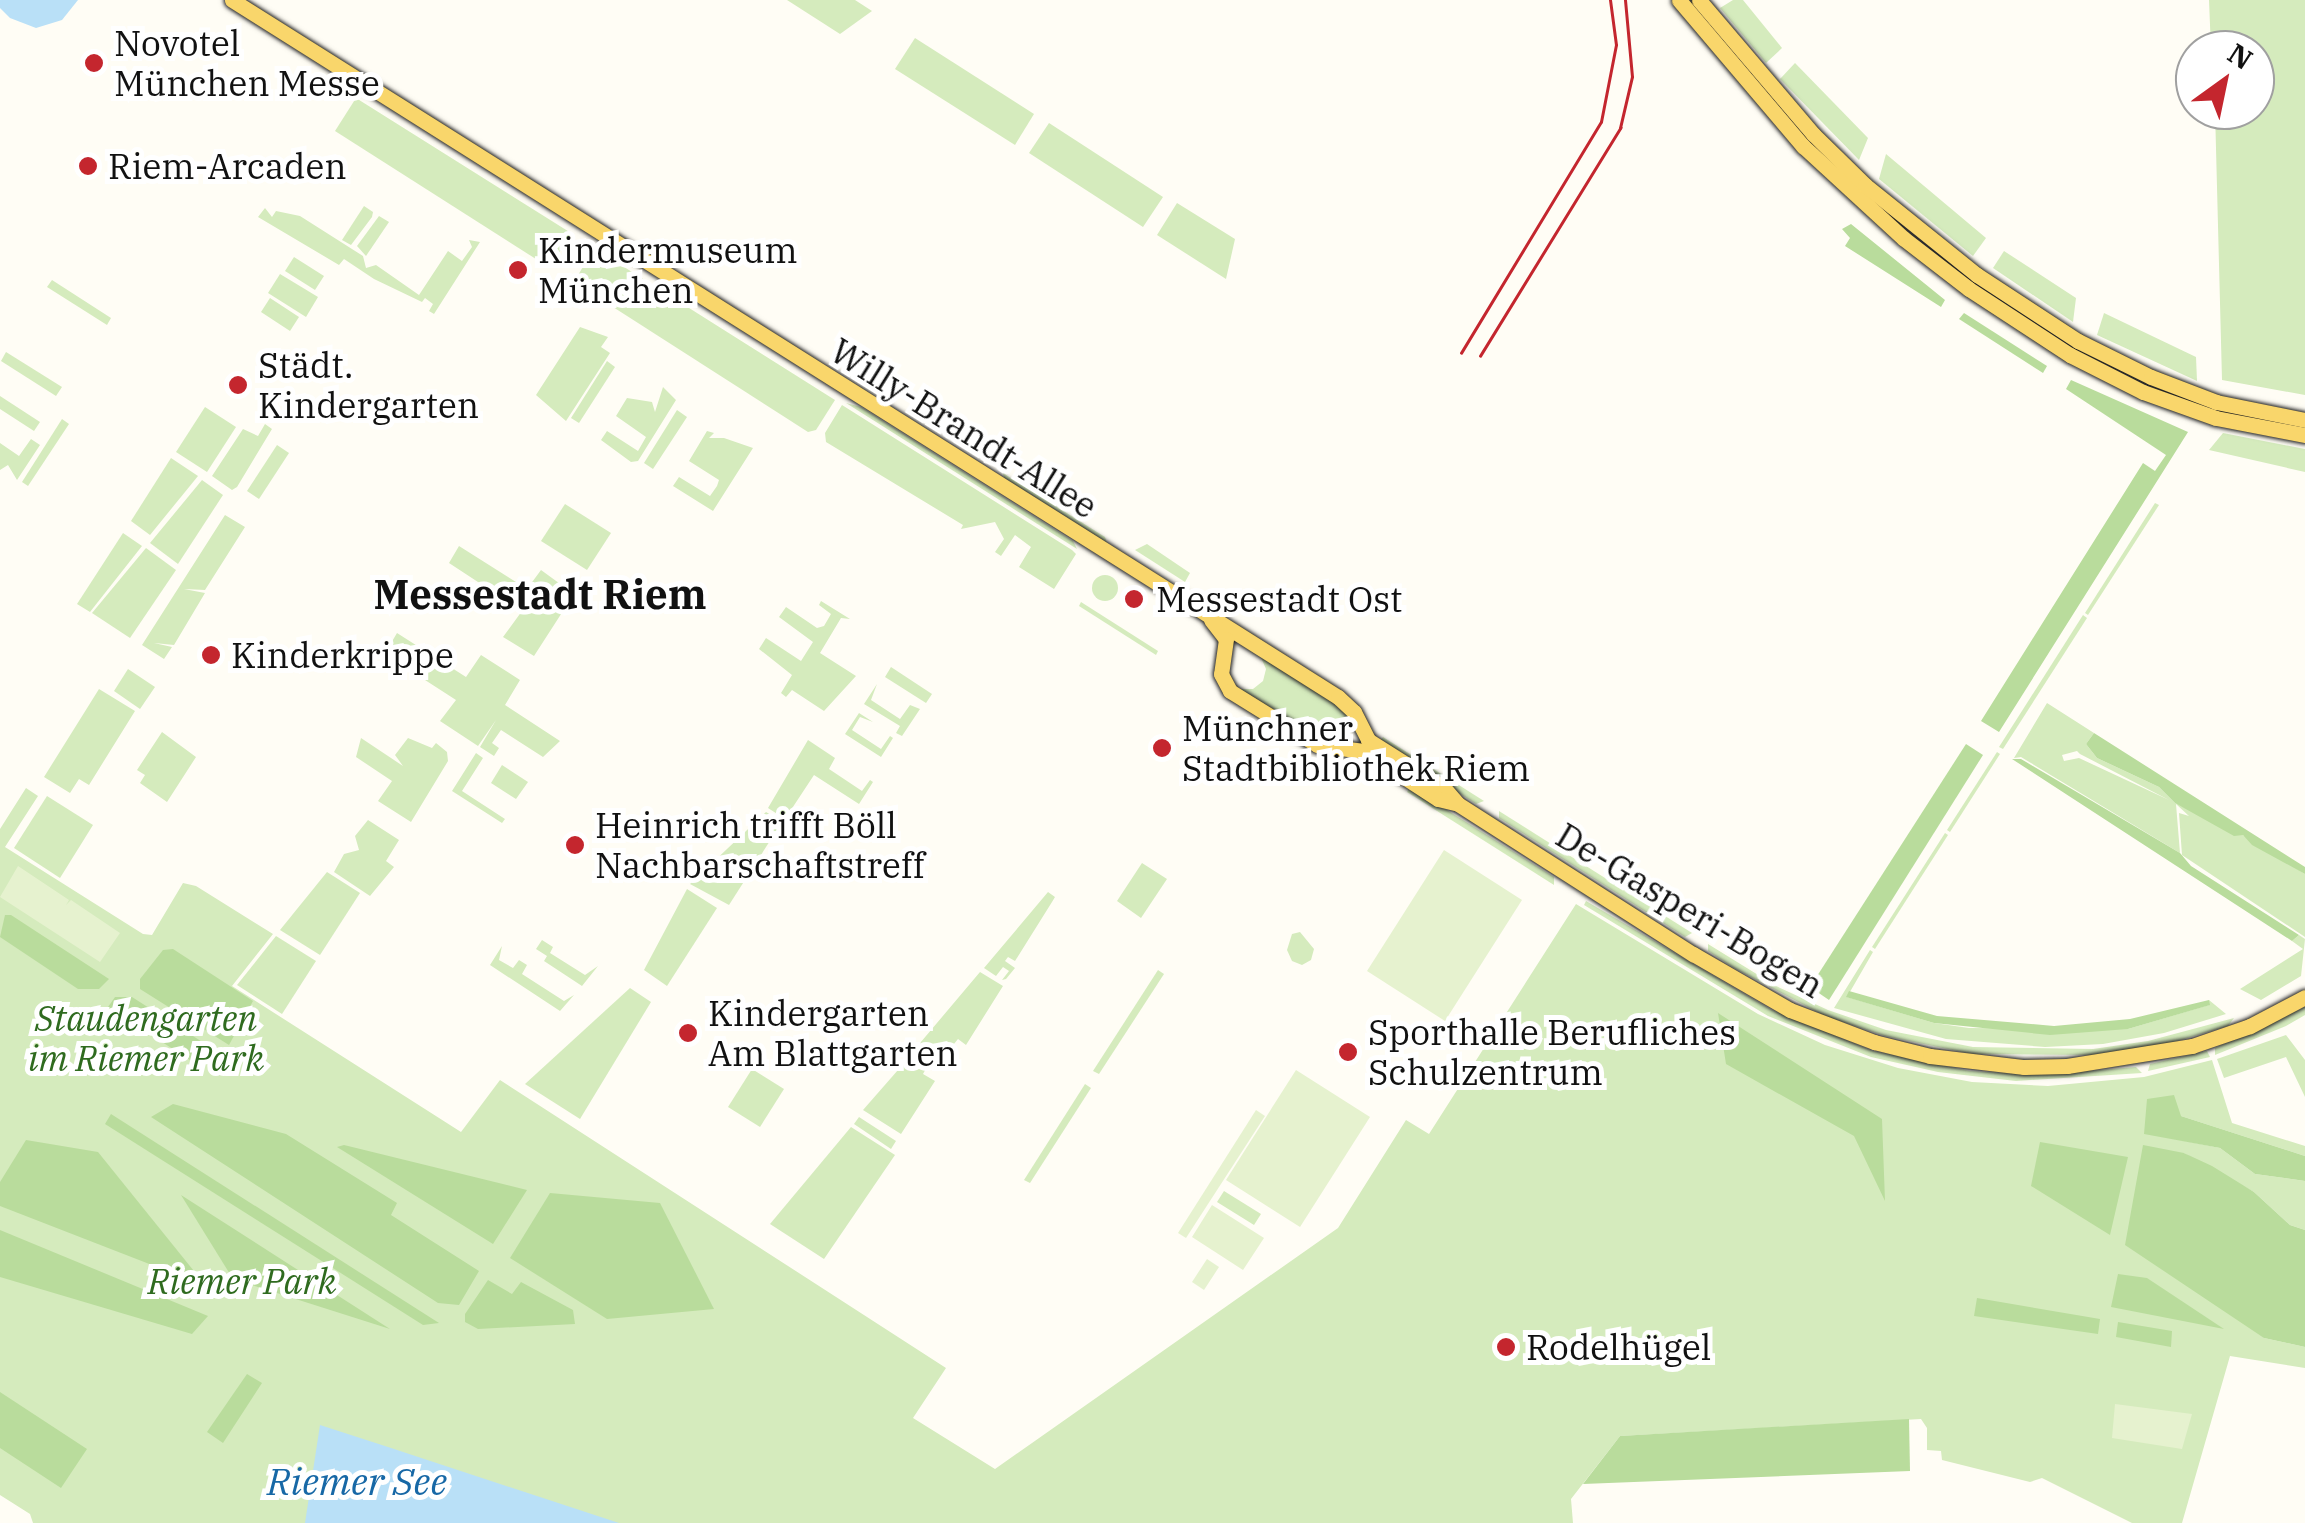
<!DOCTYPE html>
<html>
<head>
<meta charset="utf-8">
<style>
  body { margin:0 }
  #map { position:relative; width:2305px; height:1523px; overflow:hidden; background:#fffdf5; font-family:"IBM Plex Serif",serif }
  div>[style] { position:absolute }
  .green>* { inset:0; background:#d5ebbd }
  .round { border-radius:50% }
  .forest>* { inset:0; background:#b9dc9c }
  .pitch>* { inset:0; background:#e6f2cf }
  .water>* { inset:0; background:#b9e0f7 }
  .roads { filter:drop-shadow(0 0 2px #222) drop-shadow(0 0 2px #222) }
  .major>* { height:15px; margin:-7.5px; padding:0 7.5px; transform-origin:7.5px; border-radius:7.5px; background:#f9d66b }
  .rail>* { height:2.5px; margin:-1.25px; padding:0 1.25px; transform-origin:1.25px; border-radius:1.25px; background:#c4262e }
  .dots>* { width:28px; height:28px; translate:-50% -50%; box-sizing:border-box; border:5px solid #fff; border-radius:50% }
  span { translate:-50% -50%; white-space:nowrap; text-align:center; line-height:1.15; -webkit-text-stroke:10px #fff; paint-order:stroke }
  .poi-label { font-size:35px; color:#111 }
  .left { translate:0 -50%; text-align:left }
  .street-label { font-size:35px; color:#111 }
  .park-label { font-size:35px; color:#2f6b1f; font-style:italic }
  .water-label { font-size:38px; color:#1768a6; font-style:italic }
  .quarter-label { font-size:40px; color:#111; font-weight:700 }
  .north { position:absolute; left:2175px; top:30px; width:100px; height:100px; box-sizing:border-box; background:#fff; border:2px solid #a0a0a0; border-radius:50%; rotate:33deg; font-size:28px; font-weight:700; line-height:40px; text-align:center; color:#111 }
  .north::after { content:''; display:block; margin:auto; width:35px; height:45px; background:#c4262e; clip-path:polygon(50% 0,100% 100%,50% 72%,0 100%) }
</style>
</head>
<body>
<div id="map">
  <div class="green">
    <div style="clip-path:polygon(787px 0,855px 0,872px 11px,840px 34px)"></div>
    <div style="clip-path:polygon(1733px 0,1743px 0,1782px 48px,1766px 63px,1720px 8px)"></div>
    <div style="clip-path:polygon(2209px 0,2305px 0,2305px 395px,2222px 380px,2215px 110px,2255px 110px,2255px 50px,2211px 50px)"></div>
    <div style="clip-path:polygon(915px 38px,1034px 114px,1015px 145px,895px 69px)"></div>
    <div style="clip-path:polygon(1795px 63px,1868px 138px,1859px 160px,1780px 79px)"></div>
    <div style="clip-path:polygon(356px 98px,571px 233px,550px 268px,335px 131px)"></div>
    <div style="clip-path:polygon(1049px 123px,1163px 197px,1143px 227px,1029px 153px)"></div>
    <div style="clip-path:polygon(1886px 154px,1986px 238px,1973px 256px,1879px 179px)"></div>
    <div style="clip-path:polygon(1177px 203px,1235px 239px,1226px 279px,1157px 235px)"></div>
    <div style="clip-path:polygon(364px 206px,373px 212px,372px 217px,351px 245px,342px 240px)"></div>
    <div style="clip-path:polygon(265px 208px,272px 217px,276px 211px,300px 216px,363px 256px,366px 268px,376px 265px,419px 295px,448px 251px,462px 261px,472px 247px,469px 240px,480px 242px,434px 314px,429px 311px,433px 304px,425px 298px,422px 302px,374px 279px,344px 259px,339px 265px,258px 217px)"></div>
    <div style="clip-path:polygon(379px 216px,389px 222px,366px 256px,357px 246px)"></div>
    <div style="clip-path:polygon(594px 248px,835px 400px,816px 430px,808px 432px,574px 282px)"></div>
    <div style="clip-path:polygon(2004px 251px,2076px 298px,2073px 322px,1993px 268px)"></div>
    <div style="clip-path:polygon(294px 257px,324px 276px,315px 290px,285px 271px)"></div>
    <div style="clip-path:polygon(280px 274px,318px 297px,306px 317px,268px 293px)"></div>
    <div style="clip-path:polygon(52px 280px,111px 318px,107px 325px,47px 287px)"></div>
    <div style="clip-path:polygon(270px 298px,299px 317px,290px 331px,261px 312px)"></div>
    <div style="clip-path:polygon(2104px 313px,2196px 357px,2197px 381px,2097px 335px)"></div>
    <div style="clip-path:polygon(580px 327px,608px 337px,601px 347px,610px 353px,566px 421px,536px 395px)"></div>
    <div style="clip-path:polygon(6px 352px,62px 387px,56px 396px,1px 361px)"></div>
    <div style="clip-path:polygon(607px 361px,615px 367px,579px 423px,571px 418px)"></div>
    <div style="clip-path:polygon(663px 387px,676px 400px,638px 461px,631px 462px,601px 440px,607px 431px,638px 451px,646px 437px,616px 416px,627px 398px,652px 402px,655px 412px)"></div>
    <div style="clip-path:polygon(0 396px,40px 422px,34px 431px,0 409px)"></div>
    <div style="clip-path:polygon(846px 403px,861px 407px,1073px 541px,1077px 549px)"></div>
    <div style="clip-path:polygon(842px 405px,1072px 550px,1076px 554px,1054px 589px,1019px 567px,1031px 547px,1015px 535px,1001px 556px,995px 552px,1004px 539px,995px 522px,961px 529px,963px 525px,826px 442px,825px 433px)"></div>
    <div style="clip-path:polygon(205px 407px,236px 427px,207px 472px,176px 452px)"></div>
    <div style="clip-path:polygon(677px 410px,687px 417px,653px 469px,644px 463px)"></div>
    <div style="clip-path:polygon(62px 419px,69px 424px,28px 486px,22px 482px)"></div>
    <div style="clip-path:polygon(265px 424px,272px 429px,237px 487px,232px 490px,212px 476px,243px 429px,258px 436px)"></div>
    <div style="clip-path:polygon(707px 431px,714px 433px,709px 438px,724px 438px,753px 448px,713px 511px,673px 486px,679px 477px,710px 496px,717px 486px,719px 480px,689px 461px)"></div>
    <div style="clip-path:polygon(2223px 433px,2305px 449px,2305px 472px,2209px 450px)"></div>
    <div style="clip-path:polygon(31px 439px,40px 445px,17px 480px,8px 465px,0 470px,0 443px,19px 456px)"></div>
    <div style="clip-path:polygon(277px 445px,289px 453px,259px 499px,247px 491px)"></div>
    <div style="clip-path:polygon(171px 458px,198px 476px,150px 535px,131px 521px)"></div>
    <div style="clip-path:polygon(1003px 473px,1105px 537px,1107px 543px,1004px 478px)"></div>
    <div style="clip-path:polygon(202px 480px,223px 495px,178px 564px,150px 543px)"></div>
    <div style="clip-path:polygon(2155px 503px,2159px 505px,2088px 615px,2085px 613px)"></div>
    <div style="clip-path:polygon(565px 504px,611px 533px,587px 570px,541px 541px)"></div>
    <div style="clip-path:polygon(225px 515px,245px 527px,205px 590px,184px 589px,205px 593px,174px 645px,154px 643px,172px 647px,164px 659px,142px 645px)"></div>
    <div style="clip-path:polygon(123px 533px,142px 546px,90px 612px,77px 604px)"></div>
    <div style="clip-path:polygon(1147px 544px,1190px 573px,1185px 582px,1135px 550px)"></div>
    <div style="clip-path:polygon(459px 546px,527px 589px,541px 570px,574px 594px,534px 656px,503px 637px,522px 611px,449px 563px)"></div>
    <div style="clip-path:polygon(146px 548px,176px 570px,130px 638px,92px 613px)"></div>
    <div class="round" style="left:1092px;top:575px;width:26px;height:26px"></div>
    <div style="clip-path:polygon(821px 601px,850px 619px,841px 618px,820px 653px,856px 676px,824px 711px,792px 690px,786px 697px,781px 693px,792px 675px,759px 649px,766px 638px,801px 661px,813px 642px,779px 617px,786px 607px,817px 628px,824px 626px,831px 614px,819px 605px)"></div>
    <div style="clip-path:polygon(1081px 602px,1158px 651px,1156px 655px,1079px 606px)"></div>
    <div style="clip-path:polygon(2083px 615px,2087px 618px,2003px 749px,1999px 747px)"></div>
    <div style="clip-path:polygon(397px 633px,466px 677px,481px 655px,520px 680px,505px 705px,560px 741px,543px 757px,501px 730px,492px 743px,499px 748px,494px 756px,480px 747px,496px 720px,478px 746px,440px 721px,456px 700px,425px 680px,426px 673px,422px 678px,384px 655px)"></div>
    <div style="clip-path:polygon(1260px 655px,1342px 708px,1348px 717px,1343px 736px,1324px 742px,1238px 689px,1253px 689px,1263px 681px,1266px 669px)"></div>
    <div style="clip-path:polygon(891px 667px,932px 694px,926px 703px,885px 677px)"></div>
    <div style="clip-path:polygon(128px 669px,155px 687px,140px 709px,114px 691px)"></div>
    <div style="clip-path:polygon(877px 684px,871px 700px,900px 719px,910px 705px,920px 709px,902px 736px,896px 733px,900px 726px,864px 704px)"></div>
    <div style="clip-path:polygon(99px 689px,135px 711px,89px 785px,79px 779px,70px 793px,44px 777px)"></div>
    <div style="clip-path:polygon(evenodd,2047px 703px,2094px 733px,2086px 744px,2097px 758px,2159px 787px,2175px 803px,2243px 835px,2305px 874px,2305px 937px,2182px 855px,2179px 813px,2189px 816px,2176px 804px,2180px 853px,2021px 757px,2014px 758px,2047px 703px,2077px 751px,2080px 754px,2169px 800px,2079px 758px,2064px 761px,2062px 755px,2077px 751px)"></div>
    <div style="clip-path:polygon(859px 713px,873px 722px,860px 717px,852px 730px,881px 749px,890px 736px,893px 738px,881px 757px,845px 734px)"></div>
    <div style="clip-path:polygon(162px 732px,196px 757px,167px 802px,140px 783px,145px 775px,137px 770px)"></div>
    <div style="clip-path:polygon(1383px 737px,1484px 801px,1476px 804px,1379px 742px)"></div>
    <div style="clip-path:polygon(361px 738px,403px 766px,395px 755px,408px 738px,432px 748px,436px 743px,447px 752px,448px 761px,411px 822px,378px 801px,392px 781px,356px 757px)"></div>
    <div style="clip-path:polygon(808px 740px,835px 758px,829px 769px,862px 791px,870px 780px,873px 782px,859px 804px,814px 775px,785px 819px,768px 808px)"></div>
    <div style="clip-path:polygon(1997px 752px,2000px 754px,1950px 832px,1947px 830px)"></div>
    <div style="clip-path:polygon(476px 753px,483px 758px,462px 791px,505px 819px,502px 823px,452px 791px)"></div>
    <div style="clip-path:polygon(502px 765px,528px 782px,516px 799px,491px 783px)"></div>
    <div style="clip-path:polygon(1410px 787px,1554px 877px,1554px 885px,1407px 792px)"></div>
    <div style="clip-path:polygon(26px 788px,38px 796px,5px 847px,143px 934px,152px 935px,183px 883px,196px 886px,273px 934px,232px 986px,461px 1132px,500px 1080px,946px 1368px,913px 1418px,995px 1469px,1338px 1228px,1406px 1120px,1429px 1134px,1576px 904px,1758px 1014px,1825px 1045px,1898px 1068px,1972px 1082px,2048px 1086px,2144px 1077px,2212px 1060px,2232px 1123px,2305px 1146px,2305px 1156px,2181px 1116px,2145px 1133px,2220px 1148px,2255px 1174px,2305px 1181px,2305px 1230px,2290px 1225px,2254px 1192px,2184px 1153px,2264px 1338px,2305px 1347px,2305px 1368px,2230px 1356px,2182px 1523px,2132px 1523px,2042px 1478px,2030px 1482px,1942px 1460px,1941px 1451px,1927px 1450px,1927px 1428px,1921px 1419px,1620px 1436px,1571px 1499px,1573px 1523px,33px 1523px,30px 1514px,0 1495px,0 829px)"></div>
    <div style="clip-path:polygon(47px 796px,93px 825px,60px 878px,14px 848px)"></div>
    <div style="clip-path:polygon(1499px 811px,1692px 933px,1685px 937px,1499px 818px)"></div>
    <div style="clip-path:polygon(766px 812px,782px 822px,729px 905px,690px 884px)"></div>
    <div style="clip-path:polygon(368px 820px,399px 840px,386px 861px,394px 867px,370px 896px,334px 872px,344px 854px,359px 850px,355px 836px)"></div>
    <div style="clip-path:polygon(1945px 833px,1948px 835px,1875px 949px,1872px 947px)"></div>
    <div style="clip-path:polygon(1142px 863px,1167px 879px,1141px 918px,1117px 901px)"></div>
    <div style="clip-path:polygon(327px 872px,360px 893px,320px 955px,280px 930px)"></div>
    <div style="clip-path:polygon(687px 889px,717px 908px,667px 986px,644px 970px)"></div>
    <div style="clip-path:polygon(1048px 892px,1055px 897px,1052px 902px,1015px 961px,1008px 957px,1005px 961px,1015px 968px,1006px 979px,1002px 980px,1009px 971px,1003px 967px,996px 976px,984px 968px)"></div>
    <div style="clip-path:polygon(1586px 901px,1772px 1010px,1873px 1051px,1970px 1071px,2040px 1075px,2136px 1067px,2142px 1073px,2016px 1081px,1938px 1072px,1871px 1057px,1768px 1016px,1584px 905px)"></div>
    <div style="clip-path:polygon(1300px 932px,1314px 949px,1311px 960px,1302px 965px,1292px 961px,1287px 950px,1292px 934px)"></div>
    <div style="clip-path:polygon(2299px 935px,2305px 939px,2301px 976px,2261px 1000px,2240px 989px,2303px 949px,2292px 941px)"></div>
    <div style="clip-path:polygon(276px 936px,316px 961px,282px 1014px,237px 985px)"></div>
    <div style="clip-path:polygon(542px 940px,553px 947px,550px 953px,585px 975px,598px 966px,582px 986px,544px 961px,547px 956px,536px 949px)"></div>
    <div style="clip-path:polygon(1708px 944px,1776px 986px,1828px 1010px,1886px 1030px,1973px 1047px,2093px 1049px,2148px 1041px,2234px 1018px,2228px 1026px,2174px 1042px,2094px 1055px,1972px 1054px,1885px 1036px,1825px 1016px,1734px 968px,1708px 951px)"></div>
    <div style="clip-path:polygon(502px 946px,499px 960px,513px 968px,519px 960px,527px 965px,522px 974px,564px 1001px,574px 995px,560px 1011px,490px 965px)"></div>
    <div style="clip-path:polygon(1870px 950px,1873px 952px,1847px 997px,1934px 1023px,1969px 1028px,2128px 1029px,2209px 1005px,2209px 1000px,2226px 1014px,2164px 1033px,2103px 1044px,2045px 1047px,1946px 1039px,1834px 1008px)"></div>
    <div style="clip-path:polygon(1158px 970px,1164px 974px,1099px 1074px,1093px 1071px)"></div>
    <div style="clip-path:polygon(980px 972px,1003px 986px,966px 1045px,958px 1039px,949px 1050px,945px 1043px,935px 1058px,946px 1062px,940px 1065px,915px 1049px)"></div>
    <div style="clip-path:polygon(630px 988px,651px 1002px,580px 1119px,525px 1084px)"></div>
    <div style="clip-path:polygon(2305px 1007px,2305px 1015px,2286px 1026px,2215px 1055px,2215px 1048px)"></div>
    <div style="clip-path:polygon(2286px 1035px,2305px 1060px,2305px 1097px,2286px 1057px,2224px 1078px,2217px 1059px)"></div>
    <div style="clip-path:polygon(2207px 1051px,2210px 1057px,2148px 1071px,2150px 1064px)"></div>
    <div style="clip-path:polygon(912px 1054px,928px 1065px,923px 1074px,935px 1081px,901px 1134px,863px 1110px)"></div>
    <div style="clip-path:polygon(752px 1069px,784px 1089px,760px 1127px,728px 1107px)"></div>
    <div style="clip-path:polygon(1085px 1084px,1091px 1088px,1030px 1183px,1024px 1180px)"></div>
    <div style="clip-path:polygon(859px 1117px,896px 1141px,891px 1149px,854px 1124px)"></div>
    <div style="clip-path:polygon(851px 1127px,895px 1155px,824px 1259px,770px 1224px)"></div>
    <div style="clip-path:polygon(1224px 1191px,1261px 1214px,1254px 1225px,1217px 1202px)"></div>
  </div>
  <div class="forest">
    <div style="clip-path:polygon(1851px 224px,1945px 300px,1941px 307px,1845px 246px,1850px 238px,1842px 229px)"></div>
    <div style="clip-path:polygon(1964px 313px,2047px 366px,2043px 373px,1959px 319px)"></div>
    <div style="clip-path:polygon(2071px 380px,2188px 432px,1999px 732px,1981px 721px,2143px 463px,2155px 471px,2166px 455px,2066px 389px)"></div>
    <div style="clip-path:polygon(2094px 733px,2305px 867px,2305px 874px,2252px 845px,2243px 835px,2234px 836px,2175px 803px,2159px 787px,2097px 758px,2086px 744px)"></div>
    <div style="clip-path:polygon(1966px 744px,1983px 755px,1829px 1000px,1810px 987px)"></div>
    <div style="clip-path:polygon(2012px 759px,2021px 759px,2180px 853px,2191px 866px,2299px 935px,2292px 941px)"></div>
    <div style="clip-path:polygon(5px 915px,11px 915px,109px 979px,99px 989px,78px 989px,0 937px)"></div>
    <div style="clip-path:polygon(173px 949px,253px 1001px,229px 1045px,140px 989px,140px 979px,163px 950px)"></div>
    <div style="clip-path:polygon(1849px 991px,1937px 1016px,2054px 1026px,2130px 1019px,2209px 1000px,2210px 1005px,2128px 1029px,2050px 1035px,1934px 1023px,1846px 997px)"></div>
    <div style="clip-path:polygon(115px 997px,132px 997px,207px 1045px,196px 1064px,108px 1007px)"></div>
    <div style="clip-path:polygon(1718px 1013px,1882px 1119px,1885px 1201px,1854px 1136px,1726px 1064px)"></div>
    <div style="clip-path:polygon(2174px 1095px,2181px 1116px,2305px 1156px,2305px 1181px,2255px 1174px,2220px 1148px,2144px 1134px,2147px 1099px)"></div>
    <div style="clip-path:polygon(173px 1104px,286px 1134px,397px 1203px,391px 1215px,479px 1271px,459px 1305px,438px 1303px,151px 1117px)"></div>
    <div style="clip-path:polygon(111px 1114px,439px 1323px,423px 1325px,105px 1124px)"></div>
    <div style="clip-path:polygon(26px 1140px,98px 1152px,206px 1286px,0 1206px,0 1182px)"></div>
    <div style="clip-path:polygon(2040px 1142px,2128px 1157px,2110px 1235px,2031px 1186px)"></div>
    <div style="clip-path:polygon(344px 1145px,527px 1190px,493px 1244px,337px 1147px)"></div>
    <div style="clip-path:polygon(2143px 1145px,2184px 1153px,2212px 1166px,2254px 1192px,2290px 1225px,2305px 1230px,2305px 1347px,2264px 1338px,2125px 1245px)"></div>
    <div style="clip-path:polygon(550px 1193px,660px 1203px,714px 1309px,607px 1319px,510px 1258px)"></div>
    <div style="clip-path:polygon(181px 1195px,390px 1329px,233px 1279px)"></div>
    <div style="clip-path:polygon(0 1230px,208px 1316px,192px 1334px,0 1277px)"></div>
    <div style="clip-path:polygon(2118px 1274px,2147px 1278px,2224px 1329px,2111px 1307px)"></div>
    <div style="clip-path:polygon(488px 1280px,512px 1294px,521px 1282px,573px 1310px,575px 1324px,478px 1329px,465px 1322px,465px 1314px)"></div>
    <div style="clip-path:polygon(1977px 1298px,2100px 1319px,2098px 1334px,1974px 1316px)"></div>
    <div style="clip-path:polygon(2118px 1322px,2172px 1331px,2171px 1347px,2116px 1337px)"></div>
    <div style="clip-path:polygon(247px 1374px,262px 1383px,223px 1443px,207px 1432px)"></div>
    <div style="clip-path:polygon(0 1392px,87px 1449px,61px 1488px,0 1448px)"></div>
    <div style="clip-path:polygon(1909px 1419px,1910px 1471px,1583px 1484px,1620px 1436px)"></div>
  </div>
  <div class="pitch">
    <div style="clip-path:polygon(1444px 850px,1522px 900px,1445px 1021px,1367px 971px)"></div>
    <div style="clip-path:polygon(18px 866px,69px 900px,66px 905px,71px 900px,120px 933px,100px 962px,0 897px)"></div>
    <div style="clip-path:polygon(1296px 1070px,1370px 1117px,1300px 1227px,1226px 1180px)"></div>
    <div style="clip-path:polygon(1256px 1110px,1265px 1116px,1186px 1238px,1178px 1233px)"></div>
    <div style="clip-path:polygon(1212px 1205px,1264px 1238px,1243px 1270px,1192px 1237px)"></div>
    <div style="clip-path:polygon(1207px 1259px,1219px 1267px,1204px 1290px,1192px 1282px)"></div>
    <div style="clip-path:polygon(2115px 1404px,2192px 1414px,2182px 1449px,2112px 1438px)"></div>
  </div>
  <div class="water">
    <div style="clip-path:polygon(0 0,78px 0,62px 20px,36px 28px,10px 18px,0 8px)"></div>
    <div style="clip-path:polygon(320px 1425px,388px 1447px,619px 1523px,305px 1523px)"></div>
  </div>
  <div class="roads">
    <div class="major">
      <div style="left:232px;top:0;width:1307px;rotate:32.22deg"></div>
      <div style="left:1338px;top:697px;width:22px;rotate:43deg"></div>
      <div style="left:1354px;top:712px;width:31px;rotate:63deg"></div>
      <div style="left:1368px;top:740px;width:90px;rotate:32.3deg"></div>
      <div style="left:1444px;top:788px;width:21px;rotate:49deg"></div>
      <div style="left:1458px;top:804px;width:279px;rotate:32.6deg"></div>
      <div style="left:1693px;top:954px;width:112px;rotate:30deg"></div>
      <div style="left:1790px;top:1010px;width:90px;rotate:20.9deg"></div>
      <div style="left:1874px;top:1042px;width:58px;rotate:14deg"></div>
      <div style="left:1930px;top:1056px;width:95px;rotate:6.7deg"></div>
      <div style="left:2024px;top:1067px;width:43px;rotate:-1.3deg"></div>
      <div style="left:2067px;top:1066px;width:127px;rotate:-9.1deg"></div>
      <div style="left:2192px;top:1046px;width:61px;rotate:-19deg"></div>
      <div style="left:2250px;top:1026px;width:62px;rotate:-27.8deg"></div>
      <div style="left:1679px;top:0;width:192px;rotate:49.7deg"></div>
      <div style="left:1803px;top:146px;width:136px;rotate:42.6deg"></div>
      <div style="left:1903px;top:238px;width:83px;rotate:37.7deg"></div>
      <div style="left:1969px;top:289px;width:121px;rotate:33.2deg"></div>
      <div style="left:2070px;top:355px;width:82px;rotate:26.9deg"></div>
      <div style="left:2143px;top:392px;width:77px;rotate:19.6deg"></div>
      <div style="left:2216px;top:418px;width:91px;rotate:10.8deg"></div>
      <div style="left:1699px;top:0;width:176px;rotate:49.6deg"></div>
      <div style="left:1813px;top:134px;width:73px;rotate:44.4deg"></div>
      <div style="left:1865px;top:185px;width:144px;rotate:38.8deg"></div>
      <div style="left:1977px;top:275px;width:121px;rotate:33.2deg"></div>
      <div style="left:2078px;top:341px;width:81px;rotate:26.3deg"></div>
      <div style="left:2151px;top:377px;width:70px;rotate:21deg"></div>
      <div style="left:2216px;top:402px;width:91px;rotate:11.4deg"></div>
      <div style="left:1211px;top:620px;width:24px;rotate:52deg"></div>
      <div style="left:1226px;top:639px;width:35px;rotate:98deg"></div>
      <div style="left:1221px;top:674px;width:19px;rotate:62deg"></div>
      <div style="left:1230px;top:691px;width:102px;rotate:31.8deg"></div>
      <div style="left:1317px;top:745px;width:47px;rotate:7.3deg"></div>
      <div style="left:1364px;top:751px;width:88px;rotate:33deg"></div>
      <div style="left:1438px;top:799px;width:17px;rotate:13deg"></div>
    </div>
  </div>
  <div class="rail">
    <div style="left:1461px;top:353px;width:270px;rotate:-58.8deg"></div>
    <div style="left:1601px;top:122px;width:78px;rotate:-79deg"></div>
    <div style="left:1616px;top:45px;width:45px;rotate:-97.6deg"></div>
    <div style="left:1480px;top:356px;width:268px;rotate:-58.4deg"></div>
    <div style="left:1620px;top:128px;width:52px;rotate:-76.8deg"></div>
    <div style="left:1632px;top:77px;width:77px;rotate:-95.2deg"></div>
  </div>
  <div class="dots">
    <div style="left:94px;top:63px;background:#c4262e"></div>
    <div style="left:88px;top:166px;background:#c4262e"></div>
    <div style="left:518px;top:270px;background:#c4262e"></div>
    <div style="left:238px;top:385px;background:#c4262e"></div>
    <div style="left:1134px;top:599px;background:#c4262e"></div>
    <div style="left:211px;top:655px;background:#c4262e"></div>
    <div style="left:1162px;top:748px;background:#c4262e"></div>
    <div style="left:575px;top:845px;background:#c4262e"></div>
    <div style="left:688px;top:1033px;background:#c4262e"></div>
    <div style="left:1348px;top:1052px;background:#c4262e"></div>
    <div style="left:1506px;top:1347px;background:#c4262e"></div>
  </div>
  <div class="poi-label">
    <span class="left" style="left:114px;top:63px">Novotel<br>München Messe</span>
    <span class="left" style="left:108px;top:166px">Riem-Arcaden</span>
    <span class="left" style="left:538px;top:270px">Kindermuseum<br>München</span>
    <span class="left" style="left:258px;top:385px">Städt.<br>Kindergarten</span>
    <span class="left" style="left:1156px;top:599px">Messestadt Ost</span>
    <span class="left" style="left:231px;top:655px">Kinderkrippe</span>
    <span class="left" style="left:1182px;top:748px">Münchner<br>Stadtbibliothek Riem</span>
    <span class="left" style="left:595px;top:845px">Heinrich trifft Böll<br>Nachbarschaftstreff</span>
    <span class="left" style="left:708px;top:1033px">Kindergarten<br>Am Blattgarten</span>
    <span class="left" style="left:1368px;top:1052px">Sporthalle Berufliches<br>Schulzentrum</span>
    <span class="left" style="left:1526px;top:1347px">Rodelhügel</span>
  </div>
  <div class="street-label">
    <span style="left:964px;top:428px;rotate:32deg">Willy-Brandt-Allee</span>
    <span style="left:1690px;top:910px;rotate:31deg">De-Gasperi-Bogen</span>
  </div>
  <div class="park-label">
    <span style="left:146px;top:1038px">Staudengarten<br>im Riemer Park</span>
    <span style="left:242px;top:1281px">Riemer Park</span>
  </div>
  <div class="water-label">
    <span style="left:357px;top:1481px">Riemer See</span>
  </div>
  <div class="quarter-label">
    <span style="left:540px;top:594px">Messestadt Riem</span>
  </div>
  <div class="north">N</div>
</div>
</body>
</html>
